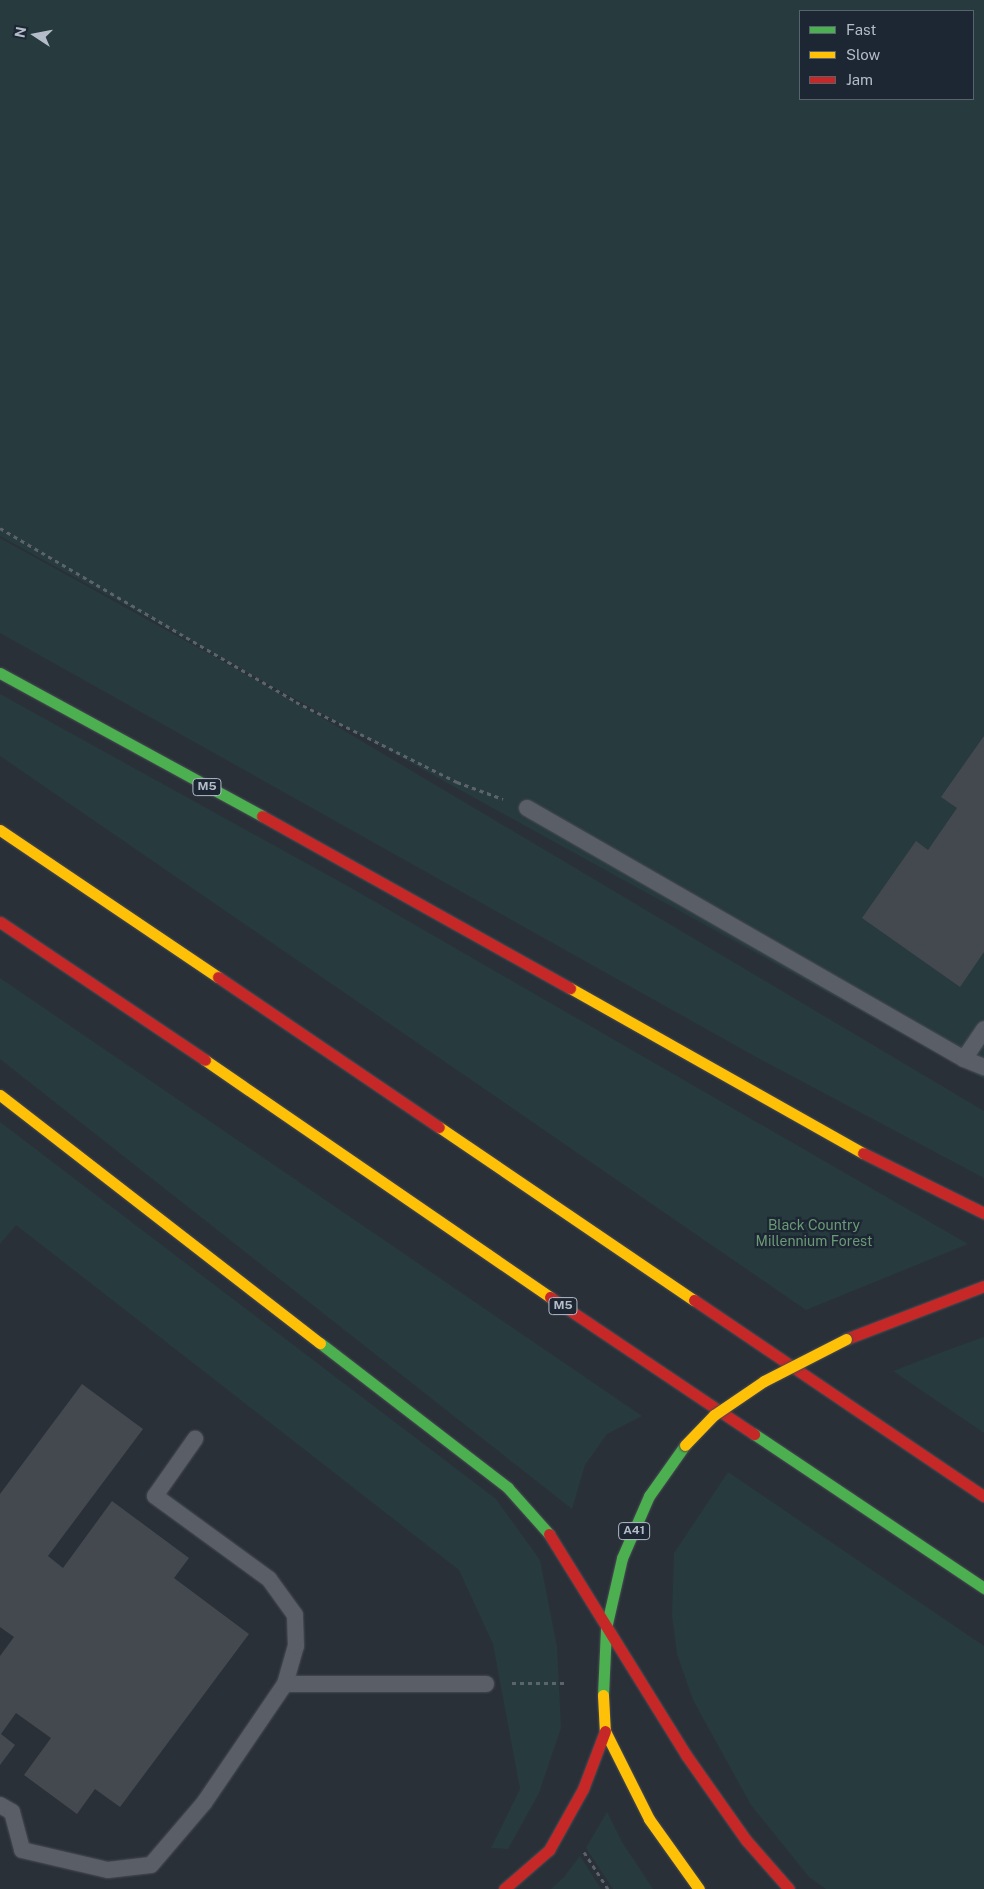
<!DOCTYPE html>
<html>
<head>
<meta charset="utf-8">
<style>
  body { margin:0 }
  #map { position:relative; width:984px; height:1889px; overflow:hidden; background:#2a3038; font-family:"Public Sans",sans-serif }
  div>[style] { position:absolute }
  .green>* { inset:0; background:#273a3e }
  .building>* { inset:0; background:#444950 }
  .path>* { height:3px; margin-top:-1.5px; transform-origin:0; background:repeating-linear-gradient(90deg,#5d636a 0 4px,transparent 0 8px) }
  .roads { filter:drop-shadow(0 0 1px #484c53) drop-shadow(0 0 1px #484c53) }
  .lane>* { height:16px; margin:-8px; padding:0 8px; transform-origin:8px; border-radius:8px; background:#5a5e66 }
  .fast>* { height:11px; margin:-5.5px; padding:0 5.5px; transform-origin:5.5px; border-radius:5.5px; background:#4caf50 }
  .slow>* { height:11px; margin:-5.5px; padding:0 5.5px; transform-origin:5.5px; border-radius:5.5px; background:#ffc107 }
  .jam>* { height:11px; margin:-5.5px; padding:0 5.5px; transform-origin:5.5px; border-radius:5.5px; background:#c62828 }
  .bridges { filter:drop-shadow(0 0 1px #474c53) drop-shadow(0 0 1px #474c53) }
  .slow-bridge>* { height:11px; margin:-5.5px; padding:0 5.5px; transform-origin:5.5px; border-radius:5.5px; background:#ffc107 }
  span { translate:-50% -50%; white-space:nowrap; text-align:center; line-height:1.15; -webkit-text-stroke:4.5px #1d2633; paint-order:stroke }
  .shield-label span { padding:1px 4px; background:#1d2633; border:1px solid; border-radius:4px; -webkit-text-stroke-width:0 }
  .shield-label { font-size:12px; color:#b4bcc9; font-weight:700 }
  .park-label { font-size:14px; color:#6b9a76 }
  .legend { position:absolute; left:799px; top:10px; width:175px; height:90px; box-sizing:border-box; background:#1d2633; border:1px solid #59626f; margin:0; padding:6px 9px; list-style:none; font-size:15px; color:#b4bcc9 }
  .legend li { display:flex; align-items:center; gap:10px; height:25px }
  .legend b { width:25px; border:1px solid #59626f }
  .north { position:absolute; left:10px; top:10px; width:50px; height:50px; -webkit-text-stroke:4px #1d2633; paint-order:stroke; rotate:281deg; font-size:14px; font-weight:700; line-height:20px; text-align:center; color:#b4bcc9 }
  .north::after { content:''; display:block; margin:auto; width:18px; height:22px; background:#b4bcc9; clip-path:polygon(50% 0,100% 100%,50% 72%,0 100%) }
</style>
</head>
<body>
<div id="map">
  <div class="green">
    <div style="clip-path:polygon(evenodd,0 0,984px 0,984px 1079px,0 536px,0 0,800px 11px,973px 11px,973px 99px,800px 99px,800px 11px)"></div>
    <div style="clip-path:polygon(0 538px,296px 702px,984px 1111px,984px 1178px,756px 1057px,0 633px)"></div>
    <div style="clip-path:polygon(0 694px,353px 889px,968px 1244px,806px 1310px,0 756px)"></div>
    <div style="clip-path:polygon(0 978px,642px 1416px,607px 1434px,585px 1465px,572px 1509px,0 1059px)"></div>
    <div style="clip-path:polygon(0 1122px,496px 1499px,540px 1560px,557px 1647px,561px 1728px,539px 1793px,508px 1849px,491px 1848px,520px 1789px,493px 1644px,459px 1570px,16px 1225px,0 1244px)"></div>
    <div style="clip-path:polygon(984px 1337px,984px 1433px,893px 1371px,945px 1351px)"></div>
    <div style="clip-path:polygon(728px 1472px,984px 1646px,984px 1889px,826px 1889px,809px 1877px,751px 1805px,693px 1700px,677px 1654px,672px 1615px,674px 1553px)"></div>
    <div style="clip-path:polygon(607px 1812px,622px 1842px,653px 1889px,613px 1889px,586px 1848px)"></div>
    <div style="clip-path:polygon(580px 1856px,601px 1889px,551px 1889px,564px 1877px)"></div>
  </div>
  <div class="building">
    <div style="clip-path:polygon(984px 736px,984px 952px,960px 987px,862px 918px,916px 841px,928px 850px,957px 808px,941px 797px)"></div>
    <div style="clip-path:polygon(82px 1384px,143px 1429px,48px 1556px,63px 1568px,112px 1501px,189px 1558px,174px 1578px,249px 1634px,120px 1807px,95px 1789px,77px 1814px,24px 1775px,51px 1738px,16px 1713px,1px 1734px,15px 1745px,0 1765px,0 1656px,14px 1637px,0 1627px,0 1494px)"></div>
  </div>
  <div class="path">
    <div style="left:0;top:528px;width:343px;rotate:30.4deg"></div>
    <div style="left:296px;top:702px;width:180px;rotate:26.4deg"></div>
    <div style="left:457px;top:782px;width:49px;rotate:20.3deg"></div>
    <div style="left:512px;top:1683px;width:52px"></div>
    <div style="left:584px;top:1852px;width:44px;rotate:57deg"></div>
  </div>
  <div class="roads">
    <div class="lane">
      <div style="left:527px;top:808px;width:504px;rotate:29.87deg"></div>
      <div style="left:964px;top:1059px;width:22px;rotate:22deg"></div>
      <div style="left:964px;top:1059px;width:36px;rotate:-56deg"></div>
      <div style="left:285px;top:1684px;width:201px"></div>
      <div style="left:0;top:1805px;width:14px;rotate:30deg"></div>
      <div style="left:12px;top:1812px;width:39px;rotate:75deg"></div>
      <div style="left:22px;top:1850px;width:88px;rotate:13.1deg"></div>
      <div style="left:108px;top:1870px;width:43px;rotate:-6.6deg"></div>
      <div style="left:151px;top:1865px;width:82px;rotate:-49.5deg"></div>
      <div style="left:204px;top:1803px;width:144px;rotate:-55.8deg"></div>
      <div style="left:285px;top:1684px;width:40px;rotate:-74deg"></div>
      <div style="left:296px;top:1646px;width:31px;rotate:-92deg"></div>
      <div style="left:295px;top:1615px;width:44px;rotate:-125.8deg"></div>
      <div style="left:269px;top:1579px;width:141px;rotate:-143.9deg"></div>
      <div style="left:155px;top:1496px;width:70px;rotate:-54.9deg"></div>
    </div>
    <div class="fast">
      <div style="left:0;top:673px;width:298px;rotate:28.6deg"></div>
      <div style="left:320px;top:1343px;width:237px;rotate:37.6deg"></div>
      <div style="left:508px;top:1488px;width:62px;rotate:48.3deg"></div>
      <div style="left:754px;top:1434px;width:277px;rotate:33.8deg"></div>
      <div style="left:603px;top:1695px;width:67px;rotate:-87.4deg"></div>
      <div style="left:606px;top:1628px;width:72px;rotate:-77.1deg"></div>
      <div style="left:622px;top:1558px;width:68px;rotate:-66.5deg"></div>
      <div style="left:649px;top:1496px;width:62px;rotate:-54.8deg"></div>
    </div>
    <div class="slow">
      <div style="left:0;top:830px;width:263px;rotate:34deg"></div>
      <div style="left:570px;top:988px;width:336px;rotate:29.4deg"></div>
      <div style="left:205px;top:1060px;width:419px;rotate:34.5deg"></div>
      <div style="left:0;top:1095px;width:405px;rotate:37.8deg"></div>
      <div style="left:439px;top:1127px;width:308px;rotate:34.2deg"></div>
      <div style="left:603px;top:1695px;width:36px;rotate:87deg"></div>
      <div style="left:605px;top:1731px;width:98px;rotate:63.4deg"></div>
      <div style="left:649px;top:1819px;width:86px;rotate:54.5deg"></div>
    </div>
    <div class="jam">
      <div style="left:262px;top:816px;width:353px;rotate:29.2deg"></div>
      <div style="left:0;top:922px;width:247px;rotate:33.9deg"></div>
      <div style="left:218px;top:977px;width:267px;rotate:34.2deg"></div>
      <div style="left:863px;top:1153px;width:135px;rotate:26.4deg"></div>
      <div style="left:550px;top:1297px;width:246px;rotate:33.9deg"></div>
      <div style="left:694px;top:1300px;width:350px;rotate:34.1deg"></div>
      <div style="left:846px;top:1339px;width:148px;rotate:-21deg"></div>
      <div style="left:549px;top:1534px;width:260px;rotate:58.2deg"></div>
      <div style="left:686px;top:1755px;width:104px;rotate:54.8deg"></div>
      <div style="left:746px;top:1840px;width:65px;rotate:48.7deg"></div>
      <div style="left:504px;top:1889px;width:60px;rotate:-40.9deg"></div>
      <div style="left:549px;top:1850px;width:70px;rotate:-60.9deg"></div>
      <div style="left:583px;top:1789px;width:62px;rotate:-69.2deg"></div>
    </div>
  </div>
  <div class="bridges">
    <div class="slow-bridge">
      <div style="left:685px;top:1445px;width:42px;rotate:-46deg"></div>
      <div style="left:714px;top:1415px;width:60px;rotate:-34.2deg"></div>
      <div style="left:764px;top:1381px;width:92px;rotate:-27.1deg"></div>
    </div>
  </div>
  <div class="shield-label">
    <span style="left:207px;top:787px">M5</span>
    <span style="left:563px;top:1306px">M5</span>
    <span style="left:634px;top:1531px">A41</span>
  </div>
  <div class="park-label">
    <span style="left:814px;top:1233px">Black Country<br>Millennium Forest</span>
  </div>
  <ul class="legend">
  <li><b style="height:6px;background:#4caf50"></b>Fast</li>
  <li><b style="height:6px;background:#ffc107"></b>Slow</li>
  <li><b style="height:6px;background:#c62828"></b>Jam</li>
  </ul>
  <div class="north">N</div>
</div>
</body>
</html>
